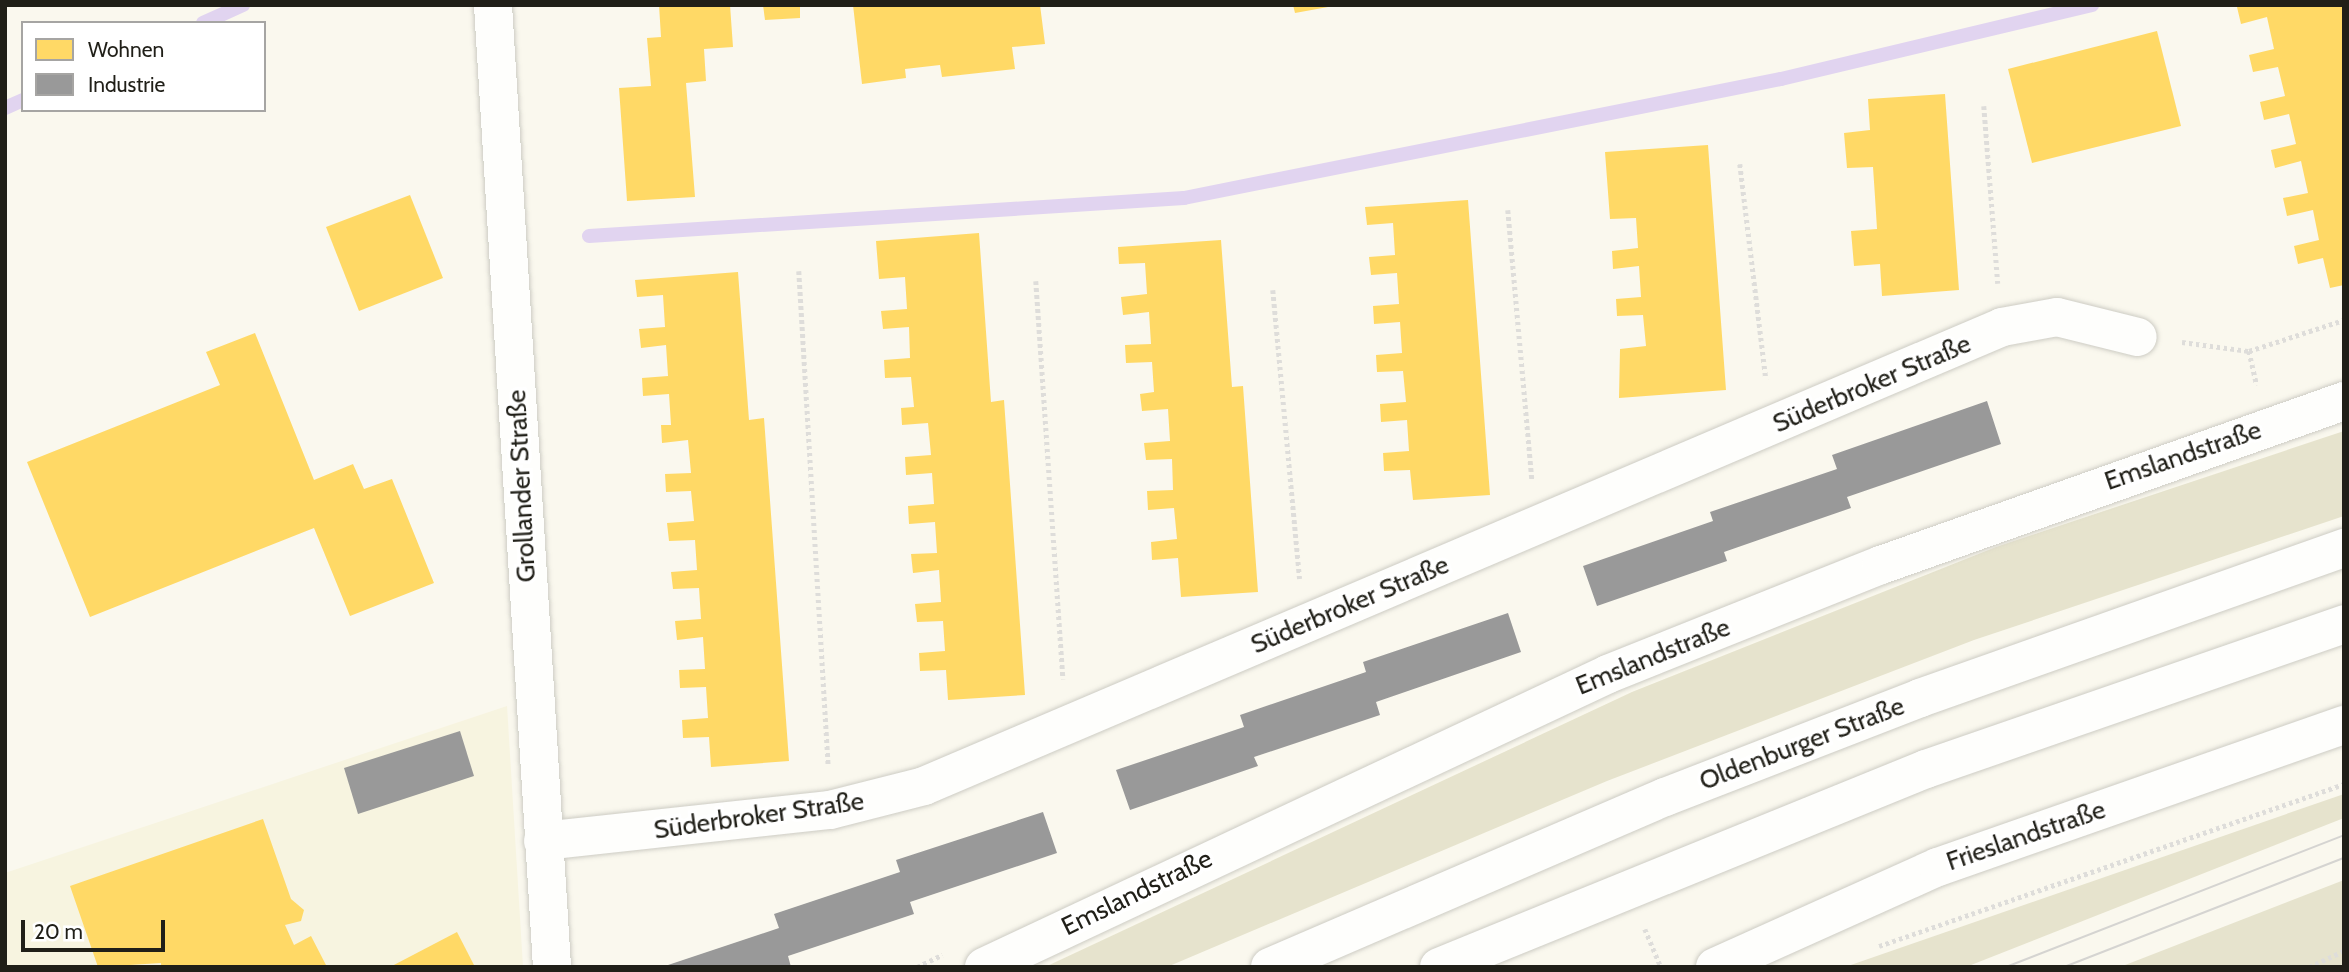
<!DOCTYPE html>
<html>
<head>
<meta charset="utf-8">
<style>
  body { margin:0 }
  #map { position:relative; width:2349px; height:972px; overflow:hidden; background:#faf8ee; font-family:Cabin,sans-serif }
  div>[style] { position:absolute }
  .built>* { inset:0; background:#f7f4e0 }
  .green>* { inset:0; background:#e6e3cd }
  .homes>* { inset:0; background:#ffd966 }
  .industry>* { inset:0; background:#999 }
  .stream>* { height:14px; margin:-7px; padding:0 7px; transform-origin:7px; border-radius:7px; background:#e1d4f0 }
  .path>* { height:4.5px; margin-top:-2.25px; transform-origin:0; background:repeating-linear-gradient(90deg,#deddda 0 3.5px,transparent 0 7px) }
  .roads { filter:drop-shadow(0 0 2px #cdccc4) drop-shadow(0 0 2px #cdccc4) }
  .minor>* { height:38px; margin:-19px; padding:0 19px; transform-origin:19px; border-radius:19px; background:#fefefc }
  .highway>* { height:38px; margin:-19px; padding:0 19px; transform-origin:19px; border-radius:19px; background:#fefefc }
  .tram>* { height:2px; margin:-1px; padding:0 1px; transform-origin:1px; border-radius:1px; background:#d5d4d1 }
  span { translate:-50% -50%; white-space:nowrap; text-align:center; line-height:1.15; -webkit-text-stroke:7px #fff; paint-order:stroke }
  .street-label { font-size:26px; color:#201f18 }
  .frame { position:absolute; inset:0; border:7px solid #201f18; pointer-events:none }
  .legend { position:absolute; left:21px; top:21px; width:245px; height:91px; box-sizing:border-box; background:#fff; border:2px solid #a6a5a3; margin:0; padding:9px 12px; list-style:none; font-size:21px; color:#201f18 }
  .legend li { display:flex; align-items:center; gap:14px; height:35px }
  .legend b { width:35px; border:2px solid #a6a5a3 }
  .scale { position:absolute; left:21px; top:920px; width:144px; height:32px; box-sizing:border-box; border:4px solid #201f18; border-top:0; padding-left:9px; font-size:21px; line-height:24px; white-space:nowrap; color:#201f18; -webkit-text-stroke:5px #fff; paint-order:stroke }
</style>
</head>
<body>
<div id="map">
  <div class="built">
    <div style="clip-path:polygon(507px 706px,523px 967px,5px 967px,5px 873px)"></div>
  </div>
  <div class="green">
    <div style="clip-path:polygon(2344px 431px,2344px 516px,1974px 640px,1607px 781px,1167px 967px,1045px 967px,1632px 692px,1996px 547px)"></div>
    <div style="clip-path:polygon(2344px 794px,2344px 818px,1966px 967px,1845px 967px)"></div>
    <div style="clip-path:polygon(2344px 880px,2344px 967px,2120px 967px)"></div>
  </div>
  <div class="homes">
    <div style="clip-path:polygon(659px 5px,730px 5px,733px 47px,704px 49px,706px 81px,686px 83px,695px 197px,627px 201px,619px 88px,651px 86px,647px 38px,661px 37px)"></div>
    <div style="clip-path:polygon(763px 5px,800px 5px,800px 18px,765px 20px)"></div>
    <div style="clip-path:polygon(853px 5px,1040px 5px,1045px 44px,1012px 47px,1015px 69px,942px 77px,940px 65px,905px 69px,906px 78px,862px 84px)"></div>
    <div style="clip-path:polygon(1293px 5px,1328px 5px,1328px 7px,1295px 13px)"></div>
    <div style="clip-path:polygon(2343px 5px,2344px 285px,2330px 288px,2323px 258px,2298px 264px,2294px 246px,2319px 240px,2313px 210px,2287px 216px,2283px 198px,2308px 193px,2301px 161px,2275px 168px,2271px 150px,2296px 144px,2289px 114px,2264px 120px,2260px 102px,2285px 96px,2278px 67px,2253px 72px,2249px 55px,2274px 49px,2267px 17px,2241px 24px,2237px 7px)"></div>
    <div style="clip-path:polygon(2157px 31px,2181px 126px,2032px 163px,2008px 69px)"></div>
    <div style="clip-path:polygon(1945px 94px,1959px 290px,1882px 296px,1880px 264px,1854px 266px,1851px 231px,1877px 229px,1875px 197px,1873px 167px,1847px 168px,1844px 133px,1870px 130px,1868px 99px)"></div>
    <div style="clip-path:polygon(1708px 145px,1726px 390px,1619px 398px,1620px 349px,1646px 346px,1643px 315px,1617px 316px,1616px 299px,1641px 297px,1639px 266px,1613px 269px,1612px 251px,1638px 248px,1636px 218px,1610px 219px,1605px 152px)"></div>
    <div style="clip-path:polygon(410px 195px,443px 278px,359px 311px,326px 227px)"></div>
    <div style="clip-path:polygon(1468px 200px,1490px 495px,1413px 500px,1410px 470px,1384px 471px,1383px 453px,1409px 451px,1407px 420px,1381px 422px,1380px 404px,1406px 402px,1403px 371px,1377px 372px,1376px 355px,1402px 353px,1400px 322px,1374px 324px,1373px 306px,1399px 304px,1397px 273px,1371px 275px,1369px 257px,1395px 255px,1393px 223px,1367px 225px,1365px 207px)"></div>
    <div style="clip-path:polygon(979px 233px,991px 402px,1004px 400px,1025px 695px,948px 700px,946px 670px,920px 671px,919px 653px,945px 651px,943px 621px,917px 622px,915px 604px,941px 602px,939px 570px,913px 573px,911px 554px,937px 553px,935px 522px,909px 524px,908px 506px,934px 504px,932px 473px,906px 475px,905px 457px,931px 455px,928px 423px,902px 425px,901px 408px,914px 407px,911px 377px,885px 378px,884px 360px,910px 358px,909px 327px,883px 329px,881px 311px,907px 309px,905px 277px,879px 279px,876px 241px)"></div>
    <div style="clip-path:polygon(1221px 240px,1232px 387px,1243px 386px,1258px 592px,1181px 597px,1178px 558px,1152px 560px,1151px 542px,1177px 539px,1174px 508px,1148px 510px,1147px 491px,1173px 490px,1172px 459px,1146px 460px,1144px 443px,1170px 441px,1168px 409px,1142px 411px,1140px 394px,1154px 392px,1152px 362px,1126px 363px,1125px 345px,1151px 344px,1149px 312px,1123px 315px,1121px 297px,1147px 294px,1145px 263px,1119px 264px,1118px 247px)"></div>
    <div style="clip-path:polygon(738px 272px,749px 420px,764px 418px,789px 761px,711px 767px,709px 737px,683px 738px,682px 720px,708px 718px,706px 687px,680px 688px,679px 670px,705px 669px,703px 637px,677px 640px,675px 621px,701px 619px,699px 588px,673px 589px,671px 572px,697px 570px,695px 540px,669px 541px,667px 523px,694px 521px,691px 491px,666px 492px,665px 474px,691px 473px,688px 440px,662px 443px,661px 425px,671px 425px,669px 394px,643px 396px,642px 378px,668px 376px,666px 345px,641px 348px,639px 329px,665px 327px,663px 295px,637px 297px,635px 280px)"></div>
    <div style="clip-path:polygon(255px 333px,314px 480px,353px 464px,364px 489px,392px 479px,434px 583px,350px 616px,314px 528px,90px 617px,27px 462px,220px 385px,206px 352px)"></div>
    <div style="clip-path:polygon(263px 819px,291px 899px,304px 910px,301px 921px,285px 925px,294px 945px,311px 936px,327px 967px,161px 967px,161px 963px,98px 967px,70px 886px)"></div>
    <div style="clip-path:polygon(457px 932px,475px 967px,390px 967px)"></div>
  </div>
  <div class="industry">
    <div style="clip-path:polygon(1987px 401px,2001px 444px,1847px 497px,1851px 508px,1724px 552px,1727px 561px,1597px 606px,1583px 566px,1713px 521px,1710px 512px,1837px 469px,1832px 455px)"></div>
    <div style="clip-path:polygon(1508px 613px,1521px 652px,1376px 702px,1380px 715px,1254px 757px,1258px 766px,1130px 810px,1116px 770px,1244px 727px,1240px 715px,1366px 672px,1363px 662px)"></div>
    <div style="clip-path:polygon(460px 731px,474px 776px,358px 814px,344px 768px)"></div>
    <div style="clip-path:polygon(1043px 812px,1057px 853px,910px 902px,914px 914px,788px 956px,791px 967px,662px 967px,779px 928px,774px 914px,900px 872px,896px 860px)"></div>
  </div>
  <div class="stream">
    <div style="left:203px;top:23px;width:44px;rotate:-24.2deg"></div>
    <div style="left:5px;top:108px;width:20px;rotate:-24deg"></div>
    <div style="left:589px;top:236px;width:596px;rotate:-3.65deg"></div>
    <div style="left:1184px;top:198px;width:609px;rotate:-11.27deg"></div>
    <div style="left:1781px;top:79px;width:320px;rotate:-13.4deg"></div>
  </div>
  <div class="path">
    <div style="left:1984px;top:106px;width:178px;rotate:85.5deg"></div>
    <div style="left:1740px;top:164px;width:217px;rotate:83.1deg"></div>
    <div style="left:1508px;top:210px;width:272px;rotate:84.9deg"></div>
    <div style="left:799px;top:271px;width:496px;rotate:86.6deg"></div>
    <div style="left:1036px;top:281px;width:399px;rotate:86.1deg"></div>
    <div style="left:1273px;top:290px;width:290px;rotate:84.7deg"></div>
    <div style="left:2182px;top:342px;width:68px;rotate:7.7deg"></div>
    <div style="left:2249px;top:351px;width:100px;rotate:-18.1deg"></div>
    <div style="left:2249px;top:351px;width:35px;rotate:77deg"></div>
    <div style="left:1645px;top:929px;width:41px;rotate:67.2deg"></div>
    <div style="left:1879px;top:946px;width:492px;rotate:-19.2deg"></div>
    <div style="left:917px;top:967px;width:28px;rotate:-26deg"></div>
    <div style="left:2309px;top:967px;width:38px;rotate:-25deg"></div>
  </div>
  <div class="roads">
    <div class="minor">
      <div style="left:493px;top:5px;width:964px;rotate:86.49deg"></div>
      <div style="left:543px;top:841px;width:289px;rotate:-6.2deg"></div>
      <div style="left:830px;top:810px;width:97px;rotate:-14.3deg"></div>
      <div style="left:924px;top:786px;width:1172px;rotate:-23.06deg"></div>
      <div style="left:2002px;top:327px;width:56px;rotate:-10.3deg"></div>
      <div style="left:2057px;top:317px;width:83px;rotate:13.9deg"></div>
      <div style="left:984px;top:967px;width:689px;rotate:-25.15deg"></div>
      <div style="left:1608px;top:674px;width:294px;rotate:-21.8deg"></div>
      <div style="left:1881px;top:565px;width:491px;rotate:-19.5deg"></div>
      <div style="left:1715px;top:967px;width:244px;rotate:-24.2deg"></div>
      <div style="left:1938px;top:867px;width:430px;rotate:-19.3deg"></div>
    </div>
    <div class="highway">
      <div style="left:1270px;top:967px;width:430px;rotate:-23.3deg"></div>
      <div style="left:1665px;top:797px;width:274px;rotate:-21.2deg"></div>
      <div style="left:1920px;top:698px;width:450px;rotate:-19.5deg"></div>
      <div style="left:1439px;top:967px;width:526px;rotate:-22.13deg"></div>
      <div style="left:1926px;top:769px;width:442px;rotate:-19.1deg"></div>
    </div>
  </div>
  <div class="tram">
    <div style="left:2006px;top:967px;width:363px;rotate:-21.3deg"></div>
    <div style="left:2064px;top:967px;width:300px;rotate:-21.3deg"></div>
  </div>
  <div class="street-label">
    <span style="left:1872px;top:384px;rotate:-23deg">Süderbroker Straße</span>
    <span style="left:2183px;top:456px;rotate:-19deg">Emslandstraße</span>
    <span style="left:522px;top:486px;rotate:-93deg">Grollander Straße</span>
    <span style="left:1350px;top:605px;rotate:-23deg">Süderbroker Straße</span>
    <span style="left:1653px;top:657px;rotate:-22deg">Emslandstraße</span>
    <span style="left:1802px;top:744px;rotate:-21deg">Oldenburger Straße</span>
    <span style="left:759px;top:816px;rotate:-8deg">Süderbroker Straße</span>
    <span style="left:2026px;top:836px;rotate:-19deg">Frieslandstraße</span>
    <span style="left:1137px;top:893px;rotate:-26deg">Emslandstraße</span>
  </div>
  <div class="frame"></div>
  <ul class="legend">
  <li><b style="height:19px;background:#ffd966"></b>Wohnen</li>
  <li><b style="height:19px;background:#999"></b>Industrie</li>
  </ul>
  <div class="scale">20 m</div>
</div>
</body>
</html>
